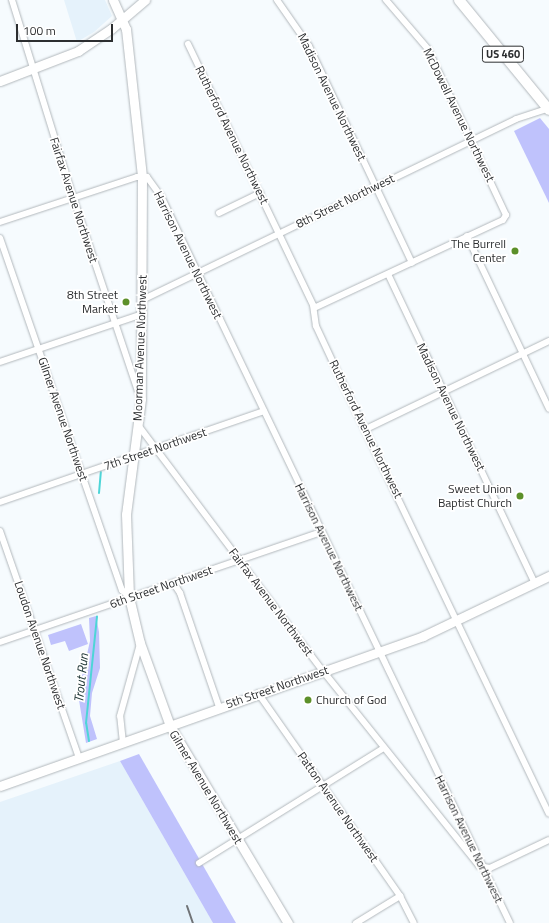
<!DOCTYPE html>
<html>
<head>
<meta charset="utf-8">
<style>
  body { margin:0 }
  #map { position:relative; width:549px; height:923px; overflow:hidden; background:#f6fbfe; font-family:"Titillium Web",sans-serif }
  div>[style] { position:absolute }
  .built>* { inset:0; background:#e5f2fb }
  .green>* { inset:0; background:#bfc2fc }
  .stream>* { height:2px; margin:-1px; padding:0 1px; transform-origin:1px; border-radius:1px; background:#4dd5d7 }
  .roads { filter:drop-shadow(0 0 1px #b2b8bc) drop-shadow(0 0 1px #b2b8bc) }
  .street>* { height:6px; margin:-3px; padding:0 3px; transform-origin:3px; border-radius:3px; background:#fff }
  .secondary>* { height:9px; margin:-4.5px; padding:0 4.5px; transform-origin:4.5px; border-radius:4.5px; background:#fff }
  .primary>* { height:10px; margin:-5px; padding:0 5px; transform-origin:5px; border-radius:5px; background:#fff }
  .rail>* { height:2px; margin:-1px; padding:0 1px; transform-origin:1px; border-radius:1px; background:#707376 }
  .dots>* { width:11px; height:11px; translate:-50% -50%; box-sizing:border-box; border:2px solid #fff; border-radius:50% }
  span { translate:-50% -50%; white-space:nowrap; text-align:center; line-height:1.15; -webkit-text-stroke:3.5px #fff; paint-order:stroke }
  .shield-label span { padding:1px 3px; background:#fff; border:1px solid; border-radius:3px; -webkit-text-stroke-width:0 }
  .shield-label { font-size:11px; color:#2c2e30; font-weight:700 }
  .street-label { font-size:12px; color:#2c2e30 }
  .poi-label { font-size:12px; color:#2c2e30 }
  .right { translate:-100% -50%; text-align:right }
  .left { translate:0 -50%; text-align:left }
  .water-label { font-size:13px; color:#223939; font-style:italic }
  .scale { position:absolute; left:16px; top:24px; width:97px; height:18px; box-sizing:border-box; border:2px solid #2c2e30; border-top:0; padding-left:5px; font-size:12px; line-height:14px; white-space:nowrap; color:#2c2e30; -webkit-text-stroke:3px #fff; paint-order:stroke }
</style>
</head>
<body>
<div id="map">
  <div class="built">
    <div style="clip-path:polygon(64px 0,105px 0,112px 16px,94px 32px,77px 42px)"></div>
    <div style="clip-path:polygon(120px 761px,213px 923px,0 923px,0 802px)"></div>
  </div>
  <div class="green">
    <div style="clip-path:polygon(540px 118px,549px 129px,549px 203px,514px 131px)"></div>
    <div style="clip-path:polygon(96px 616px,99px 632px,100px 668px,92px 693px,90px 716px,97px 739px,86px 743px,78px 694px,90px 641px,89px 618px)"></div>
    <div style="clip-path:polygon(81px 624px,88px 644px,69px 651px,65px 641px,51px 645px,48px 635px)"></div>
    <div style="clip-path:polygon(139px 754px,236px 923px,213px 923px,120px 761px)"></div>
  </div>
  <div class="stream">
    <div style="left:99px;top:493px;width:21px;rotate:-85deg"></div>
    <div style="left:89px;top:741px;width:18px;rotate:-99deg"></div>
    <div style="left:86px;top:723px;width:107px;rotate:-84.1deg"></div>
  </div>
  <div class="roads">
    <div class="street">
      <div style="left:12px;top:0;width:206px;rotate:72.8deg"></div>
      <div style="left:73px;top:197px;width:208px;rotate:71.5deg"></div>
      <div style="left:277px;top:0;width:56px;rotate:55.2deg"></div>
      <div style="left:309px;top:46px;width:240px;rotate:64.6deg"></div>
      <div style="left:188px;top:44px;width:289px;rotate:64.4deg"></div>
      <div style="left:313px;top:305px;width:21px;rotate:82deg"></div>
      <div style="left:316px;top:326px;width:66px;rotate:65deg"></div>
      <div style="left:344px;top:386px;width:474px;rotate:64.4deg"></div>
      <div style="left:219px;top:213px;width:46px;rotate:-26deg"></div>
      <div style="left:0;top:222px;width:144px;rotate:-18.2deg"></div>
      <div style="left:137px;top:177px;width:10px"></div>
      <div style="left:147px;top:177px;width:24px;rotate:54deg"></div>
      <div style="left:161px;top:196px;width:806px;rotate:64.36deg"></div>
      <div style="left:467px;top:236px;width:191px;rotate:64.6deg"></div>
      <div style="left:0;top:238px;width:373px;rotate:70.9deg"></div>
      <div style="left:122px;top:590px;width:10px;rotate:45deg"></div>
      <div style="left:388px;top:274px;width:342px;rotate:64.6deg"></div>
      <div style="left:142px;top:300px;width:415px;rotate:-25.8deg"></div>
      <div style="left:516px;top:119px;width:35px;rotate:-18deg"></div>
      <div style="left:314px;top:308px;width:208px;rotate:-25deg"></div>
      <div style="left:503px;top:220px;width:6px;rotate:-59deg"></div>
      <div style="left:506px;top:215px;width:183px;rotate:-115.2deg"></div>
      <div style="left:428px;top:49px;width:65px;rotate:-130.6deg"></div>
      <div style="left:0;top:362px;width:151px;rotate:-18.6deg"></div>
      <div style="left:138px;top:425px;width:308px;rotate:53.1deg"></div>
      <div style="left:323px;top:671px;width:250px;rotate:51.3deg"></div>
      <div style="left:479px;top:866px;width:11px;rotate:10deg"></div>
      <div style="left:490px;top:868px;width:65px;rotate:-25.4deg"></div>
      <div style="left:366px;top:429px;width:203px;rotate:-25.7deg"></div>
      <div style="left:0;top:502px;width:279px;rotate:-19deg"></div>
      <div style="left:0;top:531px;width:240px;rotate:70.8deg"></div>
      <div style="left:174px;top:584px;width:11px;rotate:56deg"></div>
      <div style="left:180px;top:593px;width:120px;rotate:71.1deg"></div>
      <div style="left:0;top:642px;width:340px;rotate:-18.9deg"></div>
      <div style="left:258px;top:693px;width:248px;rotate:55deg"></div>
      <div style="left:400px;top:896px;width:30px;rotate:63deg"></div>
      <div style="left:123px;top:743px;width:27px;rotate:-96deg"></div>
      <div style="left:120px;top:716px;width:75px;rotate:-74.5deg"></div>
      <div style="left:199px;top:863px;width:218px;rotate:-31.9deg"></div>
      <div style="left:356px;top:923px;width:52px;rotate:-31.5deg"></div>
    </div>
    <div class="secondary">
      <div style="left:113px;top:0;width:32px;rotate:66deg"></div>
      <div style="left:126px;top:29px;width:149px;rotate:83.8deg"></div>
      <div style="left:142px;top:177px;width:222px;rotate:90.3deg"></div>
      <div style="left:141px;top:399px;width:116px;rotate:97.4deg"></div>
      <div style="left:126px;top:514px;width:83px;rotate:87.9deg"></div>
      <div style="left:129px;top:597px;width:47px;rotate:76.6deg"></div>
      <div style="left:140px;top:643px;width:88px;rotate:70.1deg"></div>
      <div style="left:170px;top:726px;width:230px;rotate:59.1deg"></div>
      <div style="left:0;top:81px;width:84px;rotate:-21deg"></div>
      <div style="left:78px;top:51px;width:40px;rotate:-34deg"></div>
      <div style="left:111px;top:29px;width:45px;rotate:-40.5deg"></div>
      <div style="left:0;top:786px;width:449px;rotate:-19.5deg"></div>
      <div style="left:423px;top:636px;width:140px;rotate:-25.5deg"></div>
    </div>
    <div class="primary">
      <div style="left:459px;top:0;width:142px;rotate:50.7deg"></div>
    </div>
  </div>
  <div class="rail">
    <div style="left:187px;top:906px;width:18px;rotate:71deg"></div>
  </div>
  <div class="dots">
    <div style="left:515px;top:251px;background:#5c902a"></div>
    <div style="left:126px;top:302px;background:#5c902a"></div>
    <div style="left:520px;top:496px;background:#5c902a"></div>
    <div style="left:308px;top:700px;background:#5c902a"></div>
  </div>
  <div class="shield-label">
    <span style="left:503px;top:54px">US 460</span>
  </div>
  <div class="street-label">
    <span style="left:332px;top:97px;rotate:64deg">Madison Avenue Northwest</span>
    <span style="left:459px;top:115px;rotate:64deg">McDowell Avenue Northwest</span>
    <span style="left:232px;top:135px;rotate:64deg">Rutherford Avenue Northwest</span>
    <span style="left:74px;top:200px;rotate:72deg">Fairfax Avenue Northwest</span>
    <span style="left:345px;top:201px;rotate:-26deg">8th Street Northwest</span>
    <span style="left:188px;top:255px;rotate:64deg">Harrison Avenue Northwest</span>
    <span style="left:140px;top:348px;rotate:-88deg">Moorman Avenue Northwest</span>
    <span style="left:451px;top:407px;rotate:64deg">Madison Avenue Northwest</span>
    <span style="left:63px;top:419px;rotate:71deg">Gilmer Avenue Northwest</span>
    <span style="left:366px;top:429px;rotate:64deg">Rutherford Avenue Northwest</span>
    <span style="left:155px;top:449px;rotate:-19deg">7th Street Northwest</span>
    <span style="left:329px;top:547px;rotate:64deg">Harrison Avenue Northwest</span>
    <span style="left:161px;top:587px;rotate:-19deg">6th Street Northwest</span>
    <span style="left:271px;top:602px;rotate:53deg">Fairfax Avenue Northwest</span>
    <span style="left:40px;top:645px;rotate:71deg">Loudon Avenue Northwest</span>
    <span style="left:277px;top:687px;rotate:-19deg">5th Street Northwest</span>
    <span style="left:206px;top:787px;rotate:59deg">Gilmer Avenue Northwest</span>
    <span style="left:338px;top:807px;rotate:55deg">Patton Avenue Northwest</span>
    <span style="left:469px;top:839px;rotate:64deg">Harrison Avenue Northwest</span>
  </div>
  <div class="poi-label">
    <span class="right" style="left:506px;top:251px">The Burrell<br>Center</span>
    <span class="right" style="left:118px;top:302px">8th Street<br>Market</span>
    <span class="right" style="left:512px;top:496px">Sweet Union<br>Baptist Church</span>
    <span class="left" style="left:316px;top:700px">Church of God</span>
  </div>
  <div class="water-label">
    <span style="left:81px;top:678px;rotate:-84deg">Trout Run</span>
  </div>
  <div class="scale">100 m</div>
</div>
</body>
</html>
